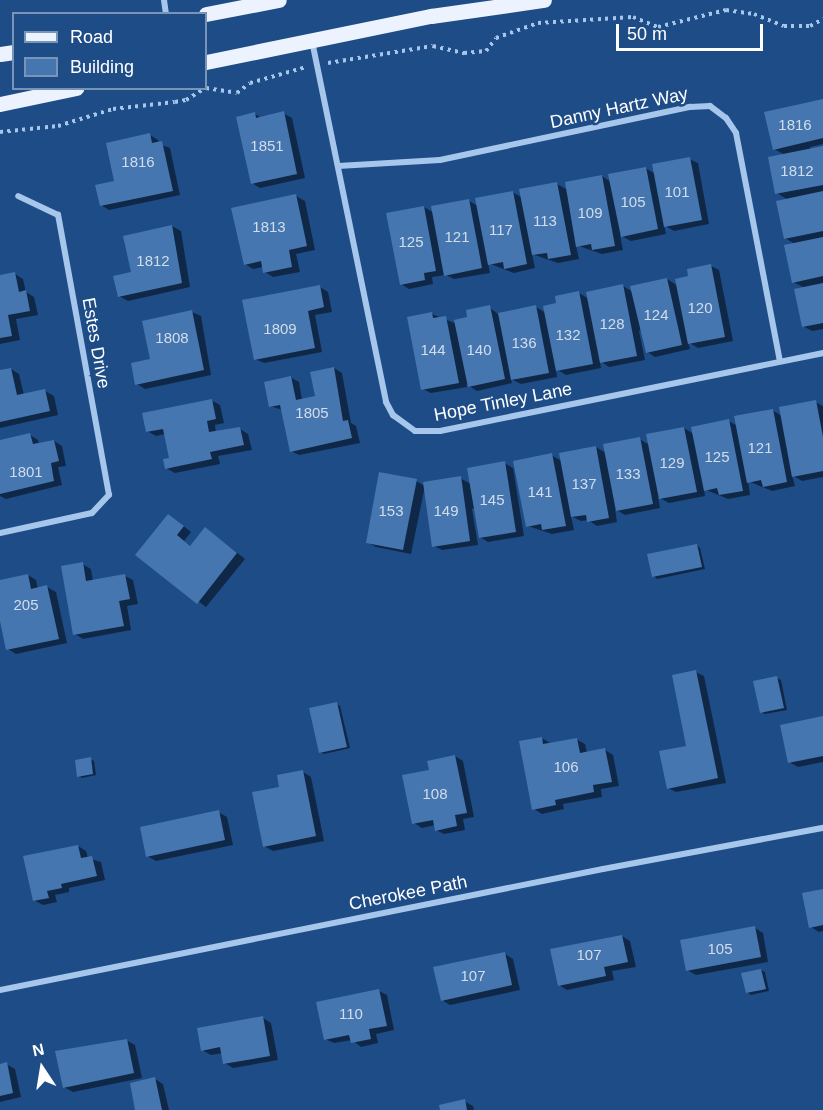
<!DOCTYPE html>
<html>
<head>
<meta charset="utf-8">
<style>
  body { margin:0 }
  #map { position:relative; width:823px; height:1110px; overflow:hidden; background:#1e4c87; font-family:Arial,sans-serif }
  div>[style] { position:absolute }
  .shadow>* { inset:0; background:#0007 }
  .building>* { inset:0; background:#4676b0 }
  .path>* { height:4px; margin-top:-2px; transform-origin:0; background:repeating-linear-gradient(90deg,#a7c6eb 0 3px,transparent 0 7.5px) }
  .street>* { height:6px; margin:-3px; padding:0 3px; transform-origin:3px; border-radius:3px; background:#a7c6eb }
  .primary>* { height:15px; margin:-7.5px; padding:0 7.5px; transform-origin:7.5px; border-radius:7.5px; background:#ecf3fe }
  span { translate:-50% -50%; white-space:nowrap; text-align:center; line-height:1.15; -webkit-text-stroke:5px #1e4c87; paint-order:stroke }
  .number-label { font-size:15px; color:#d1ddeb }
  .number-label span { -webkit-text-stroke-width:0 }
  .street-label { font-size:18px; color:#fff }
  .legend { position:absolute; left:12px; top:12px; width:195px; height:78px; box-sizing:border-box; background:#1e4c87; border:2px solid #7894b7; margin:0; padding:8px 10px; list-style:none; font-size:18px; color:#fff }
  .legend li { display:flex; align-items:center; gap:12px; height:30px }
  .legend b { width:30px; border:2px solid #7894b7 }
  .north { position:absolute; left:12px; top:1038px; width:60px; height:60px; -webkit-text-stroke:4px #1e4c87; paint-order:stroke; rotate:348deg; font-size:16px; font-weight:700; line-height:24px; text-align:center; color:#fff }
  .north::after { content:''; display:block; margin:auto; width:21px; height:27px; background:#fff; clip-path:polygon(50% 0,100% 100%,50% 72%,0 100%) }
  .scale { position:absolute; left:616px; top:24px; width:147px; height:27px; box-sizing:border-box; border:3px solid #fff; border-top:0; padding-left:8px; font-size:18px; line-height:21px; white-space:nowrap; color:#fff; -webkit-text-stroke:4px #1e4c87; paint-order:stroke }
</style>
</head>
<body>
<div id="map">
  <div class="shadow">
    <div style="clip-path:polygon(823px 101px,823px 144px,810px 147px,811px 150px,823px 148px,823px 329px,812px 331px,803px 326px,805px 288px,793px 282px,795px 244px,785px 238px,788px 200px,777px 193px,785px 155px,774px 149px)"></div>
    <div style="clip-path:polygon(283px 113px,292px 118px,305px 178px,260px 188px,252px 183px,255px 114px,262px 118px)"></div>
    <div style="clip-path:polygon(150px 135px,158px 140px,159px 144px,170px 148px,180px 195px,109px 210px,101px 205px)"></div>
    <div style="clip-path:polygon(689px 159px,698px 163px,709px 224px,674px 231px,664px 225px,666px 234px,631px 241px,620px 235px,623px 250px,602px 254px,576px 245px,579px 259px,558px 263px,532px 254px,535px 268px,514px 273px,488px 263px,490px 273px,454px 279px,446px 275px,432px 277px,433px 284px,409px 289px,401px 284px,424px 207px,434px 213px,469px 201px,478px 206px,512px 192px,523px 198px,557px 184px,568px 190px,602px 176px,611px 182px,645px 168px,656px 174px)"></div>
    <div style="clip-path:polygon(296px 196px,305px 201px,315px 250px,296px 254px,300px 272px,273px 277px,265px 272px,263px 267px,253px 269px,245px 264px)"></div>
    <div style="clip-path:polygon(172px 226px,181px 231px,190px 287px,128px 301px,119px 296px,133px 273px)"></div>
    <div style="clip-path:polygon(711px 266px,719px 270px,733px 341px,698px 348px,688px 342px,690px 349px,655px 357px,647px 352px,642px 330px,639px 331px,645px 360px,609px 367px,600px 361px,601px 368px,566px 375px,556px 369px,557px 377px,521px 384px,511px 379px,512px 383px,477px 391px,466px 384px,467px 387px,431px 393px,423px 389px,432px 314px,457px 324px,489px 307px,498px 314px,536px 307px,546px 313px,579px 293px,589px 299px,623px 286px,633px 292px,667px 279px,678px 286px)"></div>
    <div style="clip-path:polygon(15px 274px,23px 279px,26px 292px,34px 297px,38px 315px,16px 319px,20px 340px,0 344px,0 277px)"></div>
    <div style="clip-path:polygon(320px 287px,328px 292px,332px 312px,315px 315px,322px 352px,264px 363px,255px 359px)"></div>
    <div style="clip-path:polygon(192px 312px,201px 316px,211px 375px,145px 389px,137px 384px)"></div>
    <div style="clip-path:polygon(334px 368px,342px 373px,351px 423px,356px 426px,360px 443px,299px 455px,291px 451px,283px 410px,270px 406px,290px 377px,299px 382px,302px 400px,317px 397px)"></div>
    <div style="clip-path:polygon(11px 369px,19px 374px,24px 395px,45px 391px,54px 396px,58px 415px,0 428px,0 372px)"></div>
    <div style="clip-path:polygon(211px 400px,220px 405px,224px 423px,215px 425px,216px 433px,240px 429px,248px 434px,252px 450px,218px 456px,220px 464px,175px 473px,166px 468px,170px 459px,165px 434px,156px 436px,147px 431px)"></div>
    <div style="clip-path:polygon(815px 402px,823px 406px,823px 477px,802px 481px,792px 475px,795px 486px,772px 491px,748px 481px,750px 495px,728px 499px,704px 489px,705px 496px,669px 503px,658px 497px,660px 508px,625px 515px,615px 509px,617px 522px,597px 526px,588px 520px,581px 521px,571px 516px,574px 530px,552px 534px,528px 526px,551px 455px,562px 461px,596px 447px,606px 453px,639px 439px,650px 445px,684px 428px,694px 434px,728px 421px,738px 426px,772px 410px,782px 416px)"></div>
    <div style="clip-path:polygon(30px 435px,38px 440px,39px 444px,54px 441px,62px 446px,66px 466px,58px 467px,62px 485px,6px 499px,0 496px,0 441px)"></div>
    <div style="clip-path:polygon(504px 463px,513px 468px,524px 536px,488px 542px,480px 537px,475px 508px,472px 509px,478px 545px,442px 550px,434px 546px,425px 486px,411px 554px,376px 547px,367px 542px,416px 481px,425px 486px,460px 478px,471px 484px)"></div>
    <div style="clip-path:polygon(176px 520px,191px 532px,184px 541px,191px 547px,213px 534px,245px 559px,206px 607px,137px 555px)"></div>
    <div style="clip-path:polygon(697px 545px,700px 548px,705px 569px,657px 579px,654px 576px)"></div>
    <div style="clip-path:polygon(82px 564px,91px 569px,93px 582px,125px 576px,133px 580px,138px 604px,127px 606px,131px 630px,83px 639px,75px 634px)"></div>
    <div style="clip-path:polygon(28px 575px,36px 580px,38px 589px,47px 587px,56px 592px,67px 643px,16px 654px,8px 649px,0 614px,0 582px)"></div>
    <div style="clip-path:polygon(695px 672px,704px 676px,726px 783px,676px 792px,668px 788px,688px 747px)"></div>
    <div style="clip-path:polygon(777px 678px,781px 680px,787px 710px,765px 714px,761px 712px)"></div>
    <div style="clip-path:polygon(337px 704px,340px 706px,350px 748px,324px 754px,320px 752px)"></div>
    <div style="clip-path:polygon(823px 717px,823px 762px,798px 767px,789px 762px)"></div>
    <div style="clip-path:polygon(542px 738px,550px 743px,576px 739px,585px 744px,587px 753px,605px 750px,613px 755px,619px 786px,601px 789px,602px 797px,563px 804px,564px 809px,542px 814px,534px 809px)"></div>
    <div style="clip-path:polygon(455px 756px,463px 761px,474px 817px,463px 819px,465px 830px,444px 834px,436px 830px,435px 825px,422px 828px,414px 823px,431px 771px)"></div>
    <div style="clip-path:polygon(90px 759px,94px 761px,96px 775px,82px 778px,79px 776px)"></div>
    <div style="clip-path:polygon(303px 772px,311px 777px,324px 841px,273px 851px,264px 846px,281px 789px)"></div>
    <div style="clip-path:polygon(218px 812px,227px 817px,233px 845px,156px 861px,147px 856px)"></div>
    <div style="clip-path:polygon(78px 846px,86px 851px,88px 858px,101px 862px,105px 880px,69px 888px,69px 892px,55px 895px,57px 902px,43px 905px,34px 900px)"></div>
    <div style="clip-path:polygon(823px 890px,823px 931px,819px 932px,811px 927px)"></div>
    <div style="clip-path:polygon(755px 928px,763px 933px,768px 962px,696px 975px,687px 970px)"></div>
    <div style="clip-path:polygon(622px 936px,630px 941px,636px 967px,612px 971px,614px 980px,567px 990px,559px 985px)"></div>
    <div style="clip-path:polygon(505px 954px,513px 959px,520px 990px,450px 1005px,442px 1000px)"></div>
    <div style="clip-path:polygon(761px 970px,765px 972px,769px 991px,751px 995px,747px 992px)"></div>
    <div style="clip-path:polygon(379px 991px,387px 995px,394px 1030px,376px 1034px,378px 1043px,361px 1047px,352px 1040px,334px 1043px,325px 1039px)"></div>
    <div style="clip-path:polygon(263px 1018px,271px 1023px,278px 1060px,233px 1068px,225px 1063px,223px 1053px,211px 1055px,202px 1050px)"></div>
    <div style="clip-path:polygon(126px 1040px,135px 1045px,142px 1078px,73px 1092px,64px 1087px)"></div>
    <div style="clip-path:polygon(6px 1064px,15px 1069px,21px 1097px,0 1102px,0 1065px)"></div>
    <div style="clip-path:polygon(155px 1079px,163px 1084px,169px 1110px,137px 1110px)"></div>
    <div style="clip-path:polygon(464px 1101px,473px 1106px,474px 1110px,442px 1110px)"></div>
  </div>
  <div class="building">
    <div style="clip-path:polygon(823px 99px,823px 138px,773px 150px,764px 112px)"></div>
    <div style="clip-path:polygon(284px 111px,297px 174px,251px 184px,236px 117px,255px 112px,256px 118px)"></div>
    <div style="clip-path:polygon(150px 133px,152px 143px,162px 141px,173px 191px,100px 206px,95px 185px,114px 181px,106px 143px)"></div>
    <div style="clip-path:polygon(823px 146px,823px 185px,775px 194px,768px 157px)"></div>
    <div style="clip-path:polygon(690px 157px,702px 220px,664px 227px,652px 164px)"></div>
    <div style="clip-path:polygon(646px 167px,658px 229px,621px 237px,608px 174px)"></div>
    <div style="clip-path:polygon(602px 175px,615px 246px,592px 250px,591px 244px,576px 247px,565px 182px)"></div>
    <div style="clip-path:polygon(557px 182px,571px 255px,548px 259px,547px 253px,532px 255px,519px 189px)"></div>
    <div style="clip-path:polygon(513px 191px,527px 264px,504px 269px,503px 262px,488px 265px,475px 198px)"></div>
    <div style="clip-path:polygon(823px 191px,823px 231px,784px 239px,776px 201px)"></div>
    <div style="clip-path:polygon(296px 194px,307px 246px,289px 250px,292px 267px,263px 273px,261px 261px,244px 265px,231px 208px)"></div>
    <div style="clip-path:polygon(469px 199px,482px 268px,444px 276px,431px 206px)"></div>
    <div style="clip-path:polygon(424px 206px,436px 271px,424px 273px,425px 280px,400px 285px,386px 213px)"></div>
    <div style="clip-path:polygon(172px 225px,182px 283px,118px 297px,113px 276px,131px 272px,123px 236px)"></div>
    <div style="clip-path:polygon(823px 237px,823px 276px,792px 283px,784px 245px)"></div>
    <div style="clip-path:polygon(711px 264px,725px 337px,688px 344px,675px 279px,688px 276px,687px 269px)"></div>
    <div style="clip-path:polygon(15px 272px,19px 292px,26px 290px,30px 311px,8px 315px,12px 336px,0 338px,0 275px)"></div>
    <div style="clip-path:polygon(667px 278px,682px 345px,646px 353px,630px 286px)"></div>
    <div style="clip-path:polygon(823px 283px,823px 323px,802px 327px,794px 289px)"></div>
    <div style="clip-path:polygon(623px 284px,637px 356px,600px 363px,586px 292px)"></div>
    <div style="clip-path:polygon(320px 285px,324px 307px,308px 311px,315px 348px,254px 360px,242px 300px)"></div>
    <div style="clip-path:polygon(579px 291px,593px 364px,556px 371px,543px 306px,556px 303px,555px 296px)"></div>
    <div style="clip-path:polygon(490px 305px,505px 379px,468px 387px,454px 320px,467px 317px,466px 310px)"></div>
    <div style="clip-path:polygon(536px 305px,549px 373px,511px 380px,498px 313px)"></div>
    <div style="clip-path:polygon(192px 310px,204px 370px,135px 385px,131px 363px,150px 359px,142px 321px)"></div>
    <div style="clip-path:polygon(432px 312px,433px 318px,446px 316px,459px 383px,421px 390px,407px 317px)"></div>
    <div style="clip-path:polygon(334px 367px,343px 421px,348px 420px,352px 438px,290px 452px,280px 405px,269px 407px,264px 382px,291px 376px,296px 400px,315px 396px,310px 372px)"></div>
    <div style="clip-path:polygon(11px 368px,17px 395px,45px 389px,50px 411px,0 422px,0 370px)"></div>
    <div style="clip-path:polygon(212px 399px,216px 419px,207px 421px,209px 432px,240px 427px,244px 445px,210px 452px,212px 459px,165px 469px,163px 459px,169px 458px,163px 429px,146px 432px,142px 413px)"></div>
    <div style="clip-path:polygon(816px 400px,823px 437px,823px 471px,792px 477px,779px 407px)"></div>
    <div style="clip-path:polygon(773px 409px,787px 482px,763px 487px,761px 480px,747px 483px,734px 416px)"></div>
    <div style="clip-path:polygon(729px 419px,743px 491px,719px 495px,717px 488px,704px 491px,691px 427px)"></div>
    <div style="clip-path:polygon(684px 427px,697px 492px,659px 499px,646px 434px)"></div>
    <div style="clip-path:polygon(30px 433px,33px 444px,54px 440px,59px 461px,51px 463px,54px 481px,0 494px,0 440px)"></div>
    <div style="clip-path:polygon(640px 437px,653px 504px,616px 511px,603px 444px)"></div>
    <div style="clip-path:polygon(596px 446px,609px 518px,587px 522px,586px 515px,571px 517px,559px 453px)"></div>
    <div style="clip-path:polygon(552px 453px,566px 526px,542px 530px,541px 524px,526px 527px,513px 461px)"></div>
    <div style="clip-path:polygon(505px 461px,516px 532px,479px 538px,467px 468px)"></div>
    <div style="clip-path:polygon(379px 472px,417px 479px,403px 550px,366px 543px)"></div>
    <div style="clip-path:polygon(461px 476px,470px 541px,432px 547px,423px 482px)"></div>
    <div style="clip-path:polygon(168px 514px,184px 526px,177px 535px,190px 546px,205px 527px,237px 553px,197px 604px,135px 555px)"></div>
    <div style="clip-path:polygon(697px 544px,702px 567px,652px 577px,647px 554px)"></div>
    <div style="clip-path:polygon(83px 562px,86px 581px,125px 574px,130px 599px,119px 601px,124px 626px,73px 635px,61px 566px)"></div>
    <div style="clip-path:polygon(28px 574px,31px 589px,47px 585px,59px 639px,6px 650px,0 621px,0 580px)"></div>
    <div style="clip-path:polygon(696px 670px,718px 778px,667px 789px,659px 751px,686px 746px,672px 675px)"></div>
    <div style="clip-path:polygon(777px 676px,784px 708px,760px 713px,753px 681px)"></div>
    <div style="clip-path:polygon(337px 702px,347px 747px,319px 753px,309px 708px)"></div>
    <div style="clip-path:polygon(823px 716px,823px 756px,788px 763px,780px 725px)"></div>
    <div style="clip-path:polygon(542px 737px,543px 744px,577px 738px,580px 753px,605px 748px,612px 782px,593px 785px,594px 792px,555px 800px,556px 805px,532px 810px,519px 741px)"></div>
    <div style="clip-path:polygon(455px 755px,467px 813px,455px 815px,457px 826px,435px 831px,433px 820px,412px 824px,402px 775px,429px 770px,427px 761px)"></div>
    <div style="clip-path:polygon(91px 757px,93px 774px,77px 777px,75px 760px)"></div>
    <div style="clip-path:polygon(303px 770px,316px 836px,263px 847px,252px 792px,279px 787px,277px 775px)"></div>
    <div style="clip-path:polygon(219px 810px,225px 840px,146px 857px,140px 827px)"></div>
    <div style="clip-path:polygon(78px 845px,81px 858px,92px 856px,97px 876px,61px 884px,62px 888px,47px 891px,49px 898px,33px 901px,23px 856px)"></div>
    <div style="clip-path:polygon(823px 889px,823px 925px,809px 928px,802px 893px)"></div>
    <div style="clip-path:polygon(755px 926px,761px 957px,686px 971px,680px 940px)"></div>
    <div style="clip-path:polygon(622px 935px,628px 962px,604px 967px,606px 976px,558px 986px,550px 949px)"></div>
    <div style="clip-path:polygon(505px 952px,512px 985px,441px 1001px,433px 967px)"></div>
    <div style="clip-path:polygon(761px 969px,766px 989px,746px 993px,741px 973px)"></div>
    <div style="clip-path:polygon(379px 989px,387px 1026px,369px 1029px,371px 1039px,351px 1043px,349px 1035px,324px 1040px,316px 1002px)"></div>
    <div style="clip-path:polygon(263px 1016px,270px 1056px,223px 1064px,220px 1047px,201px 1051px,197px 1028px)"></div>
    <div style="clip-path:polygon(127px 1039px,134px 1073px,63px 1088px,55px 1051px)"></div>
    <div style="clip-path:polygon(7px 1062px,13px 1093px,0 1096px,0 1064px)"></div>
    <div style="clip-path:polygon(155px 1077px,162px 1110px,135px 1110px,130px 1083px)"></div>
    <div style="clip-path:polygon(465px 1099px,467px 1110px,440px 1110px,439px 1105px)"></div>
  </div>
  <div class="path">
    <div style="left:328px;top:63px;width:106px;rotate:-9.2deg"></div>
    <div style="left:433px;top:46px;width:32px;rotate:13deg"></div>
    <div style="left:464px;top:53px;width:22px;rotate:-5deg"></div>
    <div style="left:486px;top:51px;width:16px;rotate:-52deg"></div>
    <div style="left:496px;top:38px;width:45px;rotate:-19.7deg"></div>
    <div style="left:538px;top:23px;width:95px;rotate:-3.6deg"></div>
    <div style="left:633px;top:17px;width:27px;rotate:22deg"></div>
    <div style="left:658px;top:27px;width:70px;rotate:-14deg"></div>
    <div style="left:726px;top:10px;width:28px;rotate:8deg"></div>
    <div style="left:754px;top:14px;width:32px;rotate:22deg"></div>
    <div style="left:784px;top:26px;width:26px"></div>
    <div style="left:810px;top:26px;width:15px;rotate:-28deg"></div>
    <div style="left:206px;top:88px;width:31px;rotate:9deg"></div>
    <div style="left:237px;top:93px;width:16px;rotate:-38deg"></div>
    <div style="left:250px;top:83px;width:58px;rotate:-15.9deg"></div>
    <div style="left:0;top:132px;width:58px;rotate:-5.9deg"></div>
    <div style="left:58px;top:126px;width:58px;rotate:-17.2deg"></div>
    <div style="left:113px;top:109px;width:62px;rotate:-6.4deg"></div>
    <div style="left:175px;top:102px;width:11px;rotate:-10deg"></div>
    <div style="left:186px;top:100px;width:22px;rotate:-32deg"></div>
  </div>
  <div class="street">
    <div style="left:164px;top:0;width:14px;rotate:82deg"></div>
    <div style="left:312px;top:41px;width:369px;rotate:78.4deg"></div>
    <div style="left:386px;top:402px;width:15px;rotate:62deg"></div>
    <div style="left:393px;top:415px;width:27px;rotate:36deg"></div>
    <div style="left:415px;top:431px;width:25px"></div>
    <div style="left:440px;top:431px;width:391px;rotate:-11.5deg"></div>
    <div style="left:338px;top:166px;width:102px;rotate:-3.4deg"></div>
    <div style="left:440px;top:160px;width:256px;rotate:-12deg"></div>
    <div style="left:690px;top:107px;width:20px;rotate:-3deg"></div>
    <div style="left:710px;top:106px;width:20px;rotate:37deg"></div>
    <div style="left:726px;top:118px;width:18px;rotate:56deg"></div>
    <div style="left:736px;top:133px;width:232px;rotate:79.1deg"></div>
    <div style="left:0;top:533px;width:94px;rotate:-12.3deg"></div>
    <div style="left:92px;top:513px;width:25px;rotate:-47deg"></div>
    <div style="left:109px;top:495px;width:285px;rotate:-100.3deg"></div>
    <div style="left:58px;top:215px;width:44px;rotate:-154.6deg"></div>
    <div style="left:0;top:990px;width:615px;rotate:-11.35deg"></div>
    <div style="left:603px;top:869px;width:224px;rotate:-10.6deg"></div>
  </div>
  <div class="primary">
    <div style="left:206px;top:14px;width:74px;rotate:-10.9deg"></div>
    <div style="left:0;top:54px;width:14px;rotate:-8deg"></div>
    <div style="left:206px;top:62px;width:230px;rotate:-11.6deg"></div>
    <div style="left:431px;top:16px;width:114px;rotate:-8.1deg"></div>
    <div style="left:0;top:104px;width:78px;rotate:-11.9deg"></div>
  </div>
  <div class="number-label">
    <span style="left:795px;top:125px">1816</span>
    <span style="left:267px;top:146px">1851</span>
    <span style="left:138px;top:162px">1816</span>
    <span style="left:797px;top:171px">1812</span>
    <span style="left:677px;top:192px">101</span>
    <span style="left:633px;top:202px">105</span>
    <span style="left:590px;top:213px">109</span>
    <span style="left:545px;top:221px">113</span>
    <span style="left:269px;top:227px">1813</span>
    <span style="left:501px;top:230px">117</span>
    <span style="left:457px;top:237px">121</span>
    <span style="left:411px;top:242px">125</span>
    <span style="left:153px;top:261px">1812</span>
    <span style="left:700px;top:308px">120</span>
    <span style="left:656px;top:315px">124</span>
    <span style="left:612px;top:324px">128</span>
    <span style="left:280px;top:329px">1809</span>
    <span style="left:568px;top:335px">132</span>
    <span style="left:172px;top:338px">1808</span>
    <span style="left:524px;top:343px">136</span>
    <span style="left:433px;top:350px">144</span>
    <span style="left:479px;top:350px">140</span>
    <span style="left:312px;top:413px">1805</span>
    <span style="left:760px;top:448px">121</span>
    <span style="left:717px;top:457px">125</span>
    <span style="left:672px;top:463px">129</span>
    <span style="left:26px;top:472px">1801</span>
    <span style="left:628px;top:474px">133</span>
    <span style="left:584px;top:484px">137</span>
    <span style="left:540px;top:492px">141</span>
    <span style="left:492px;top:500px">145</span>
    <span style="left:391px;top:511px">153</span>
    <span style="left:446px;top:511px">149</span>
    <span style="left:26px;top:605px">205</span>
    <span style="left:566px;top:767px">106</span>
    <span style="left:435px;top:794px">108</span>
    <span style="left:720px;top:949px">105</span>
    <span style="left:589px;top:955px">107</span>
    <span style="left:473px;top:976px">107</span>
    <span style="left:351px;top:1014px">110</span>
  </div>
  <div class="street-label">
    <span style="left:619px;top:108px;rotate:-12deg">Danny Hartz Way</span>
    <span style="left:96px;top:343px;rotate:80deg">Estes Drive</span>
    <span style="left:503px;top:402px;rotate:-11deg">Hope Tinley Lane</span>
    <span style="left:408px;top:893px;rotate:-11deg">Cherokee Path</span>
  </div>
  <ul class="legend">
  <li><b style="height:8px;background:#ecf3fe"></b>Road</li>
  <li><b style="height:16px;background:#4676b0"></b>Building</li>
  </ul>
  <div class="north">N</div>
  <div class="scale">50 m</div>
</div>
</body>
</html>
